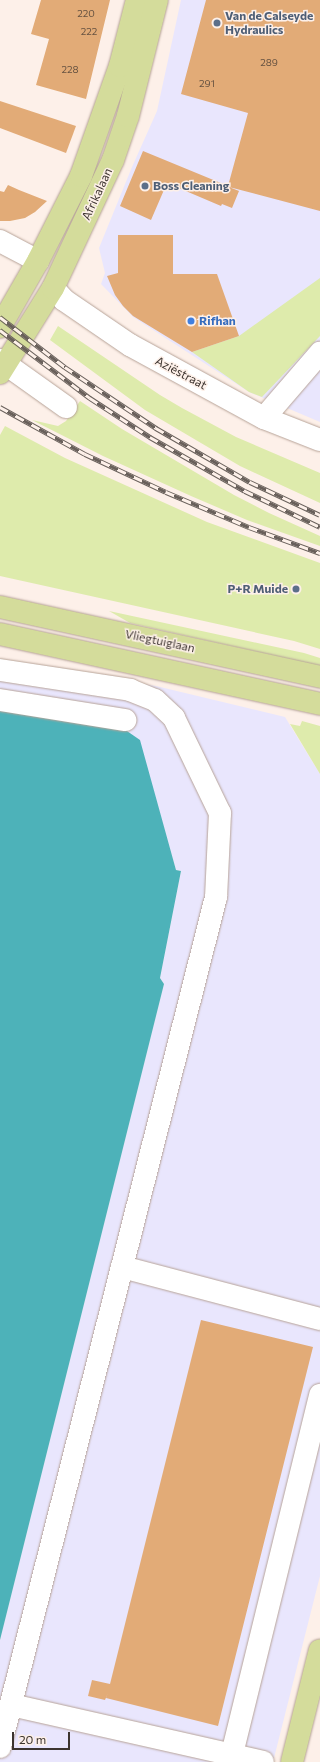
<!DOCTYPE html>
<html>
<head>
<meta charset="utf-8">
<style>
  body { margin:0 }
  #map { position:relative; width:320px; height:1762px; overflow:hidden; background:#fdf0e9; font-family:Commissioner,sans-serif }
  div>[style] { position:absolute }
  .industrial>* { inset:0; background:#e9e6fd }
  .green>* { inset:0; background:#deebac }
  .water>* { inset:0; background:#4db2b9 }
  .building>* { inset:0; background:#e2ab77 }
  .roads { filter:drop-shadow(0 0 1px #b7a398) drop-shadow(0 0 1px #b7a398) }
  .minor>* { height:22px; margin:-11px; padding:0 11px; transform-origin:11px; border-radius:11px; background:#fff }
  .major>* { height:22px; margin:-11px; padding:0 11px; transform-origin:11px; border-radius:11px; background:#d4dc9b }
  .rail>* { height:4.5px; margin-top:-2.25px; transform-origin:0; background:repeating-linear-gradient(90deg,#fdf0e9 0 9px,#69605b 0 18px); box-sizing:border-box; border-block:1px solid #69605b }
  .dots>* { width:11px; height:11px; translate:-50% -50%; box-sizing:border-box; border:2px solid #fdf0e9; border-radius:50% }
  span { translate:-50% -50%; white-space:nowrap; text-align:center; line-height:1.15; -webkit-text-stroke:3px #fdf0e9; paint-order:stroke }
  .number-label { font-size:10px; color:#665241 }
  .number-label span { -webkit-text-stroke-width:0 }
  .service-label { font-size:12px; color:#4e5e75; font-weight:700 }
  .left { translate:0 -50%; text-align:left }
  .right { translate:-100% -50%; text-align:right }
  .street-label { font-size:12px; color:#3c342f }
  .shop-label { font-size:12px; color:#366cbe; font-weight:700 }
  .scale { position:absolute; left:12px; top:1732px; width:58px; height:18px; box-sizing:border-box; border:2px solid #3c342f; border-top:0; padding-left:5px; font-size:12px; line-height:14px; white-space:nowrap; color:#3c342f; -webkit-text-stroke:3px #fdf0e9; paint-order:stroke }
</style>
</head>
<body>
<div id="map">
  <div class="industrial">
    <div style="clip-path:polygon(181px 0,320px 0,320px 422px,249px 392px,133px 317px,101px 284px,105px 273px,99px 248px,132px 167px,157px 111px)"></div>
    <div style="clip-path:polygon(0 661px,156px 686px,285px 717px,320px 774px,320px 1576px,273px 1762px,0 1762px,0 1640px,164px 984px,160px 978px,181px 871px,176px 870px,139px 740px,121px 727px,0 709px)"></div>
  </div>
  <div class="green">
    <div style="clip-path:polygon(320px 278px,320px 336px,262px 397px,249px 392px,192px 352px,239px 336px)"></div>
    <div style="clip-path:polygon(58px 326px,160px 395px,182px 408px,236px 437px,320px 473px,320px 503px,240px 466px,145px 410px,50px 340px)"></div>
    <div style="clip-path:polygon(80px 401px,122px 429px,234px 495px,269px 513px,320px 536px,320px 546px,247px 520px,191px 496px,103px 456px,32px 420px,58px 426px,66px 421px)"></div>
    <div style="clip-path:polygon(5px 426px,65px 458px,207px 522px,320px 563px,320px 649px,294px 641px,0 576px,0 435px)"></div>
    <div style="clip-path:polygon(109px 611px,304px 653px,320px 658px,320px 666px,130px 623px)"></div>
    <div style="clip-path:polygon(302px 721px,320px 726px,320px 774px,290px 724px,300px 726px)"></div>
  </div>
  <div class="water">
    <div style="clip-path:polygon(0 709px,124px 729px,140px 740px,176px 870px,181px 871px,160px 978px,164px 984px,0 1640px)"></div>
  </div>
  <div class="building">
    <div style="clip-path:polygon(41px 0,110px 0,86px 99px,36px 85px,49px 39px,31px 34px)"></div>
    <div style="clip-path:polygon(206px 0,320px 0,320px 211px,229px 187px,239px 191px,232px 208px,222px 204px,221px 206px,167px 183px,151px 220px,120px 206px,143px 151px,228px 186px,248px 113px,181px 94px)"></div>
    <div style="clip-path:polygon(0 101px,76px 126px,66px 153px,0 128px)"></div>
    <div style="clip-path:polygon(8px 185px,19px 190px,47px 201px,35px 212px,25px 218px,10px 221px,0 221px,0 191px,4px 192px)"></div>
    <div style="clip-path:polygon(118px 235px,173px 235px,173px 274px,217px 274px,239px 336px,192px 352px,133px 316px,123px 306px,115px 295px,107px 276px,118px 273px)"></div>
    <div style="clip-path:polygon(201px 1320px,313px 1347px,218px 1726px,106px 1698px,108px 1693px,105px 1700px,88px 1696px,92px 1680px,110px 1684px)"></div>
  </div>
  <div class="roads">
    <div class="minor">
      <div style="left:0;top:241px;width:43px;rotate:27.8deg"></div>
      <div style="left:53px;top:288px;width:16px;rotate:47deg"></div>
      <div style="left:64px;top:300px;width:80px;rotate:34.3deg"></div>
      <div style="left:130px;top:345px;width:153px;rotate:28.6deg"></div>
      <div style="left:264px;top:418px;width:60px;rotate:21.4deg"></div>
      <div style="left:0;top:360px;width:81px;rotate:35.5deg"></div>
      <div style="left:264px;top:418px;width:86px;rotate:-49.3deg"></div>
      <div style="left:0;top:670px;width:132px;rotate:8.7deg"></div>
      <div style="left:130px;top:690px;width:27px;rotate:22deg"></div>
      <div style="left:155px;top:700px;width:26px;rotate:43deg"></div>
      <div style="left:174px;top:718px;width:106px;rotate:64.2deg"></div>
      <div style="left:220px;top:813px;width:84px;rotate:92.7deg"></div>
      <div style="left:216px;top:897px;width:877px;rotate:104.26deg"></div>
      <div style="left:0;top:700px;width:127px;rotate:9.1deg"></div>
      <div style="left:122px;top:1267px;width:205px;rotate:14.7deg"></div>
      <div style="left:11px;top:1705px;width:258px;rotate:12.7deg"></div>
      <div style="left:232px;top:1754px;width:370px;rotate:-76.2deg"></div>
    </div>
    <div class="major">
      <div style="left:0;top:327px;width:76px;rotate:-60.1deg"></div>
      <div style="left:38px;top:261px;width:95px;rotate:-63.2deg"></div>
      <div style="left:81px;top:176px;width:117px;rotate:-70.5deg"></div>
      <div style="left:120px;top:66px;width:68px;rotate:-75.6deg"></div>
      <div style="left:0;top:373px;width:100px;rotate:-58.1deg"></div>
      <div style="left:53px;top:288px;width:141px;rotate:-64.9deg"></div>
      <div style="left:113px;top:160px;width:46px;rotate:-71.2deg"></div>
      <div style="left:128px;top:116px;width:120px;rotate:-76deg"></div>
      <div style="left:0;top:607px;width:328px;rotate:12.3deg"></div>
      <div style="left:0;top:634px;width:328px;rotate:12.3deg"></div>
      <div style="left:292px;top:1762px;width:115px;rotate:-76deg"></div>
    </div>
  </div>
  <div class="rail">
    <div style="left:0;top:317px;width:82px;rotate:37.6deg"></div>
    <div style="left:65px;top:367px;width:110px;rotate:33.8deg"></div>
    <div style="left:156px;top:428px;width:108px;rotate:29.9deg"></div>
    <div style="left:250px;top:482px;width:77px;rotate:25.2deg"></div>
    <div style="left:0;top:330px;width:113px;rotate:37.1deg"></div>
    <div style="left:90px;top:398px;width:72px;rotate:33deg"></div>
    <div style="left:150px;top:437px;width:109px;rotate:29.6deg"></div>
    <div style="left:245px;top:491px;width:83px;rotate:25.6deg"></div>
    <div style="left:0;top:407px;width:97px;rotate:28.9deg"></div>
    <div style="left:85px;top:454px;width:89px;rotate:25.1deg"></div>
    <div style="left:166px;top:492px;width:90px;rotate:22.9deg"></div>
    <div style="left:249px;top:527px;width:76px;rotate:20.1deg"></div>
  </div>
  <div class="dots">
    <div style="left:217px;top:23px;background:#5c6f8a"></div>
    <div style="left:145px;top:186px;background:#5c6f8a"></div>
    <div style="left:191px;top:321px;background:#3f7fe0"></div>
    <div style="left:296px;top:589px;background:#5c6f8a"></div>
  </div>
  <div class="number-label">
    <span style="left:86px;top:14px">220</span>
    <span style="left:89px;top:32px">222</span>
    <span style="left:269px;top:63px">289</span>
    <span style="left:70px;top:70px">228</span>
    <span style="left:207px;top:84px">291</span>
  </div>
  <div class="service-label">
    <span class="left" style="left:225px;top:23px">Van de Calseyde<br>Hydraulics</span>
    <span class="left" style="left:153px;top:186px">Boss Cleaning</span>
    <span class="right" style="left:288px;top:589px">P+R Muide</span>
  </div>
  <div class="street-label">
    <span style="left:97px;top:194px;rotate:-65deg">Afrikalaan</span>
    <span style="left:181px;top:373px;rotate:28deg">Aziëstraat</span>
    <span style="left:160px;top:641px;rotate:12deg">Vliegtuiglaan</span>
  </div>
  <div class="shop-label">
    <span class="left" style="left:199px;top:321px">Rifhan</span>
  </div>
  <div class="scale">20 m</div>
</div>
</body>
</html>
